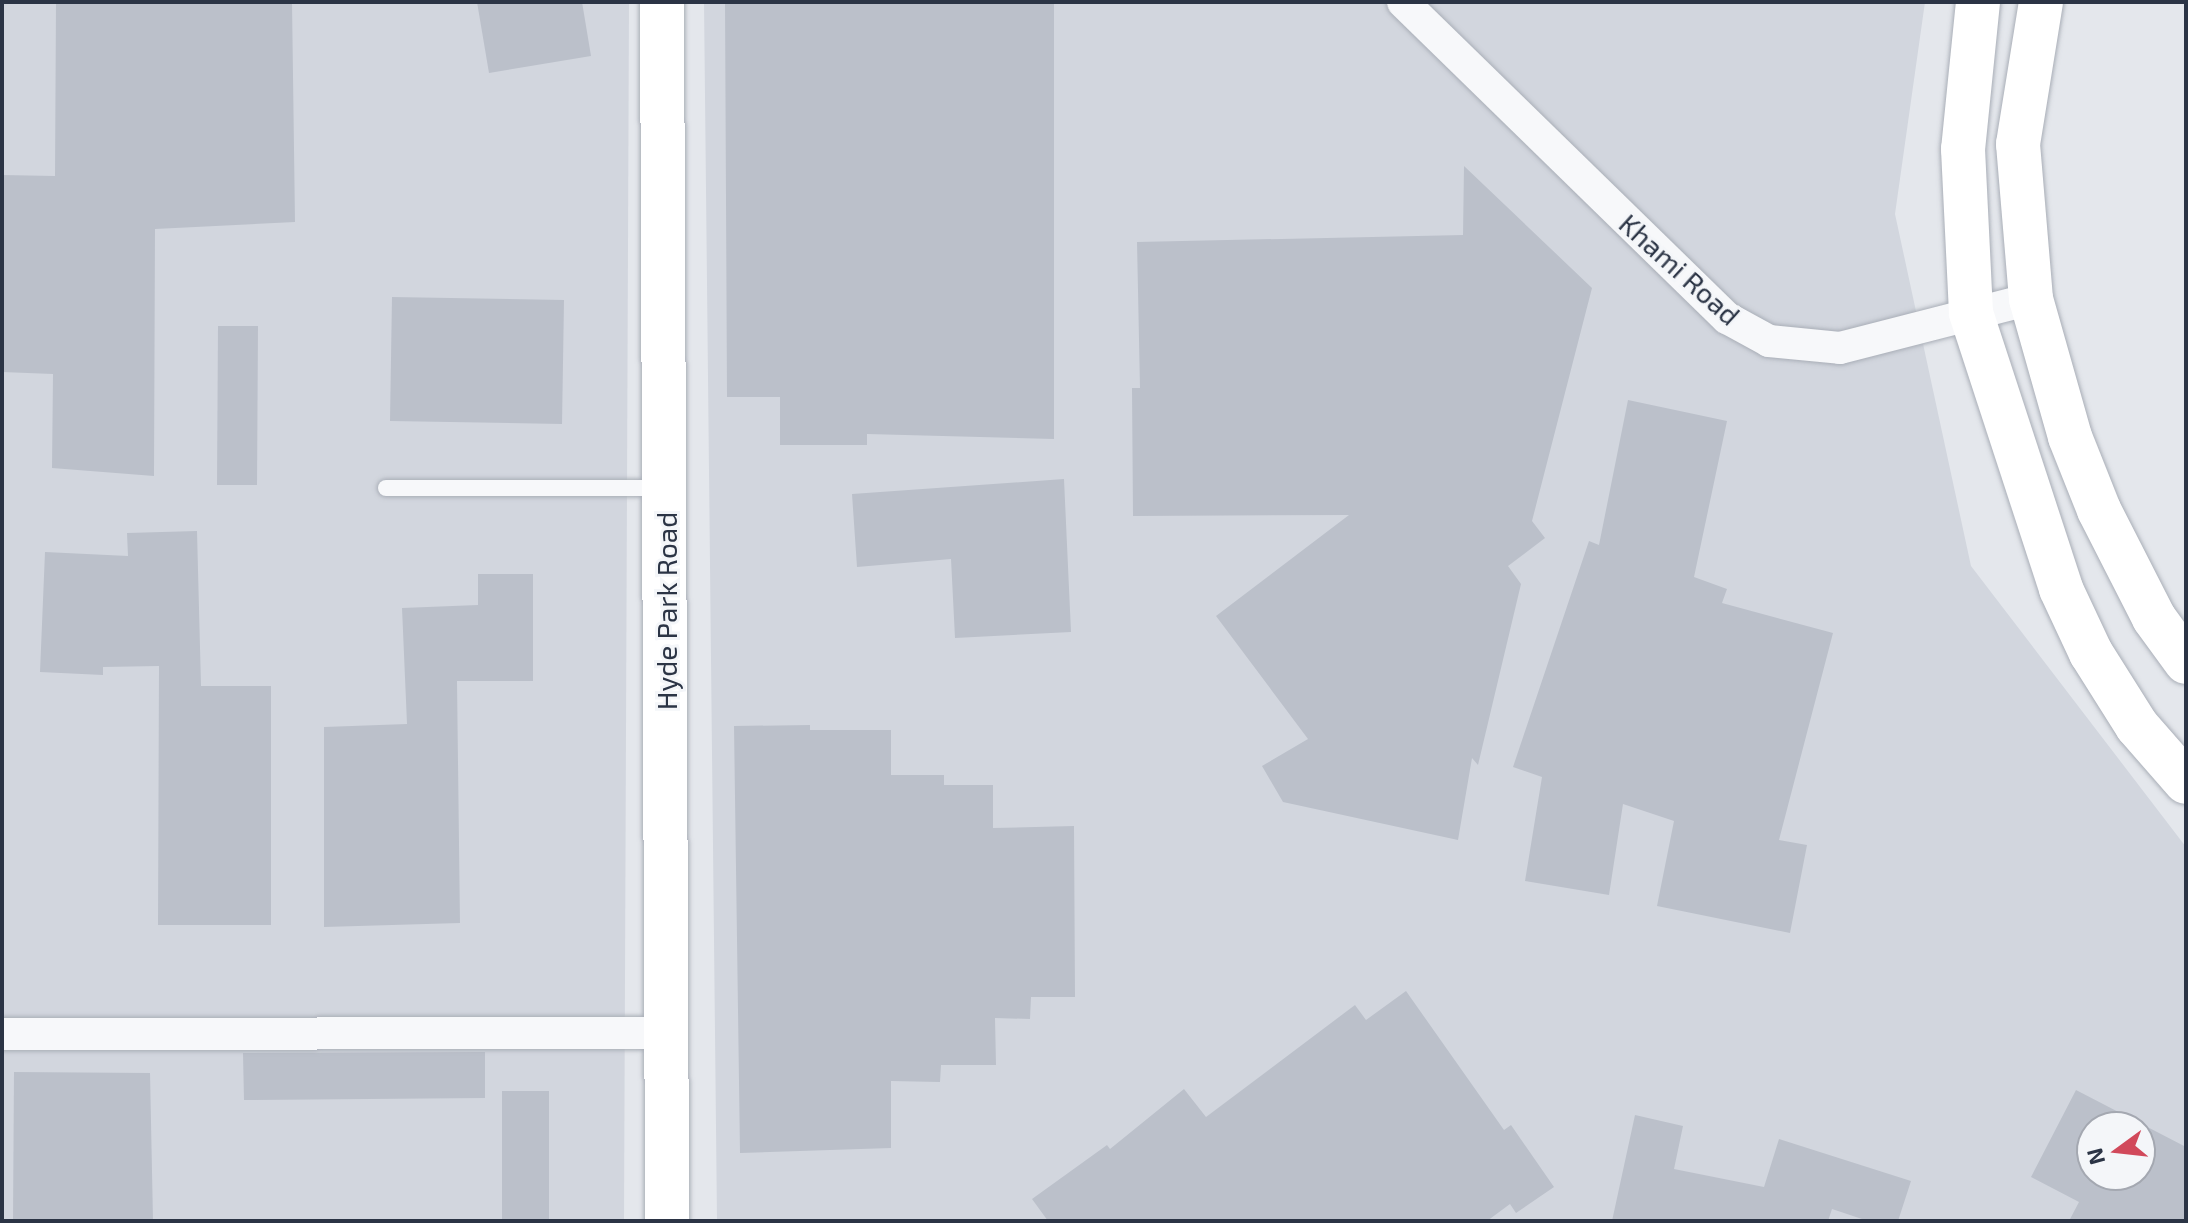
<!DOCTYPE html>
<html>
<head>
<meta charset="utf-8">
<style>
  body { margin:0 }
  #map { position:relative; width:2188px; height:1223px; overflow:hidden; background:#e4e7ec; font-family:"Exo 2",sans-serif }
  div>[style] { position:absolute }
  .built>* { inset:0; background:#d2d6de }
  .building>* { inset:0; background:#bbc0ca }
  .roads { filter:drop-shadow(0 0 2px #a9aeb7) drop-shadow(0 0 2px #a9aeb7) }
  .lane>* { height:16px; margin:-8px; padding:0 8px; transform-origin:8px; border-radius:8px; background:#f7f8fa }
  .street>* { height:32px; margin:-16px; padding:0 16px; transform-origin:16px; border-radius:16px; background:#f7f8fa }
  .secondary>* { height:44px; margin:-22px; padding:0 22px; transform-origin:22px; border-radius:22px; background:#fff }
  span { translate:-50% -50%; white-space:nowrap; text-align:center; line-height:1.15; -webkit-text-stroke:6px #f4f6f9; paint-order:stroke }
  .street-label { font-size:28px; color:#2b3445 }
  .frame { position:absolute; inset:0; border:4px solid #2b3445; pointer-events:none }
  .north { position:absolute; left:2076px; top:1111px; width:80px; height:80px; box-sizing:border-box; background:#f4f6f9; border:2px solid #a4a8b1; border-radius:50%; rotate:255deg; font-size:22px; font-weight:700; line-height:32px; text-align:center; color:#2b3445 }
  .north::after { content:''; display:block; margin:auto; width:28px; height:36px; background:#d1495b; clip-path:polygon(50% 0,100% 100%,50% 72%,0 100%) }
</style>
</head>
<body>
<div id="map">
  <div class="built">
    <div style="clip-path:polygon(2px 2px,629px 2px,624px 1221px,2px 1221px)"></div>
    <div style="clip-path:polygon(evenodd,704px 2px,1925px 2px,1895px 214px,1971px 566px,2186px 847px,2186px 1221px,717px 1221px,704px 2px,2092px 1127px,2140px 1127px,2140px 1175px,2092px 1175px,2092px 1127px)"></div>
  </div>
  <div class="building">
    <div style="clip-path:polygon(56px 2px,292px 2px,295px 222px,155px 229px,154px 476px,52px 468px,53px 374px,2px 372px,2px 175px,55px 176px)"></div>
    <div style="clip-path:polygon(477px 2px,582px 2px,591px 56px,489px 73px)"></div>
    <div style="clip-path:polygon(725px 2px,1054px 2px,1054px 439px,867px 434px,867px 445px,780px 445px,780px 397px,727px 397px)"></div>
    <div style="clip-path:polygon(1464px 166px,1592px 288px,1532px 521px,1545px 538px,1508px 566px,1521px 584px,1478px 765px,1472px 758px,1458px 840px,1283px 802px,1262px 766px,1308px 739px,1216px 616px,1349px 515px,1133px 516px,1132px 388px,1140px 388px,1137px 242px,1463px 235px)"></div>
    <div style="clip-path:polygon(392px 297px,564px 300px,562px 424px,390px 421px)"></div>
    <div style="clip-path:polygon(218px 326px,258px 326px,257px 485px,217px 485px)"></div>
    <div style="clip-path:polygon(1628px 400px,1727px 421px,1694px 577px,1727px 589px,1722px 603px,1833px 633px,1779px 840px,1807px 845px,1790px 933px,1657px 906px,1674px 821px,1623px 804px,1609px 895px,1525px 881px,1542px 777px,1513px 767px,1589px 541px,1599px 545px)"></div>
    <div style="clip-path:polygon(1064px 479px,1071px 632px,955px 638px,951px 559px,857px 567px,852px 494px)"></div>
    <div style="clip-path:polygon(197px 531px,201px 686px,271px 686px,271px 925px,158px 925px,159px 666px,103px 667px,103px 675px,40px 672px,45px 552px,128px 556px,127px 533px)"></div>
    <div style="clip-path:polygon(478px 574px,533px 574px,533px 681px,457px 681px,460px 923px,324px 927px,324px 727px,407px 724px,402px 608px,478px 605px)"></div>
    <div style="clip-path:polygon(810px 725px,810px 730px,891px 730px,891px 775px,944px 775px,944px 785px,993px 785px,993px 828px,1074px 826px,1075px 997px,1031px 997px,1030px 1019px,995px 1018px,996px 1065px,941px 1065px,940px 1082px,891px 1081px,891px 1148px,740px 1153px,734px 726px)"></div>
    <div style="clip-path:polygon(1406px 991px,1504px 1130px,1511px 1125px,1554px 1187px,1516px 1213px,1510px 1204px,1487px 1221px,1048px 1221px,1032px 1199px,1107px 1145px,1110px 1149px,1184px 1089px,1206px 1117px,1355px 1005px,1366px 1020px)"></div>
    <div style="clip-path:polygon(485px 1052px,485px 1098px,244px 1100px,243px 1053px)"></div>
    <div style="clip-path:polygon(14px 1072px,150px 1073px,153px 1221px,13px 1221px)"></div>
    <div style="clip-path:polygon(evenodd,2076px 1090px,2186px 1147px,2186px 1221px,2069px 1221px,2079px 1202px,2031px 1177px,2076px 1090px,2092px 1127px,2140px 1127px,2140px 1175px,2092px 1175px,2092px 1127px)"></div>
    <div style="clip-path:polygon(502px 1091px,549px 1091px,549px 1221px,502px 1221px)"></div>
    <div style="clip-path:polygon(1635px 1115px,1683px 1126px,1674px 1169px,1764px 1187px,1779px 1139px,1911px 1181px,1898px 1221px,1868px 1221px,1832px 1209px,1828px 1221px,1612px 1221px)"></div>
  </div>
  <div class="roads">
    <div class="lane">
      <div style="left:386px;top:488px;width:278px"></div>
    </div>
    <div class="street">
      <div style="left:1403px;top:2px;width:453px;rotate:44.3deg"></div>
      <div style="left:1727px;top:318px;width:48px;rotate:28.7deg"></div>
      <div style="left:1769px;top:341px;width:71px;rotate:5.6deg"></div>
      <div style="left:1840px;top:348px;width:197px;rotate:-14.4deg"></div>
      <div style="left:2px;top:1034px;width:665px;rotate:-0.09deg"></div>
    </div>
    <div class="secondary">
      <div style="left:662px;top:2px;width:1219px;rotate:89.76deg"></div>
      <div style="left:1978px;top:2px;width:148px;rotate:95.8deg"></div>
      <div style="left:1963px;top:149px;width:164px;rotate:87.2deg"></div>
      <div style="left:1971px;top:313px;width:290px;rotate:71.9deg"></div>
      <div style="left:2061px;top:589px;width:71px;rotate:64.9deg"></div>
      <div style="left:2091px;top:653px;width:86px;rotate:57.8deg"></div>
      <div style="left:2137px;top:726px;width:74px;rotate:48.8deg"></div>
      <div style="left:2041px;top:2px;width:144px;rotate:99.2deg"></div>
      <div style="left:2018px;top:144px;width:156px;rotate:85.2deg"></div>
      <div style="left:2031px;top:299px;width:143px;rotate:74.2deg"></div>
      <div style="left:2070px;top:437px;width:79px;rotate:68.3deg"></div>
      <div style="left:2099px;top:510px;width:121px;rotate:63deg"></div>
      <div style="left:2154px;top:618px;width:54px;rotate:54deg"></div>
    </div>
  </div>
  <div class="street-label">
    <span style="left:1680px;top:269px;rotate:42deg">Khami Road</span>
    <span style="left:666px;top:611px;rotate:-90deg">Hyde Park Road</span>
  </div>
  <div class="frame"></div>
  <div class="north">N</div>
</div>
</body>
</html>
